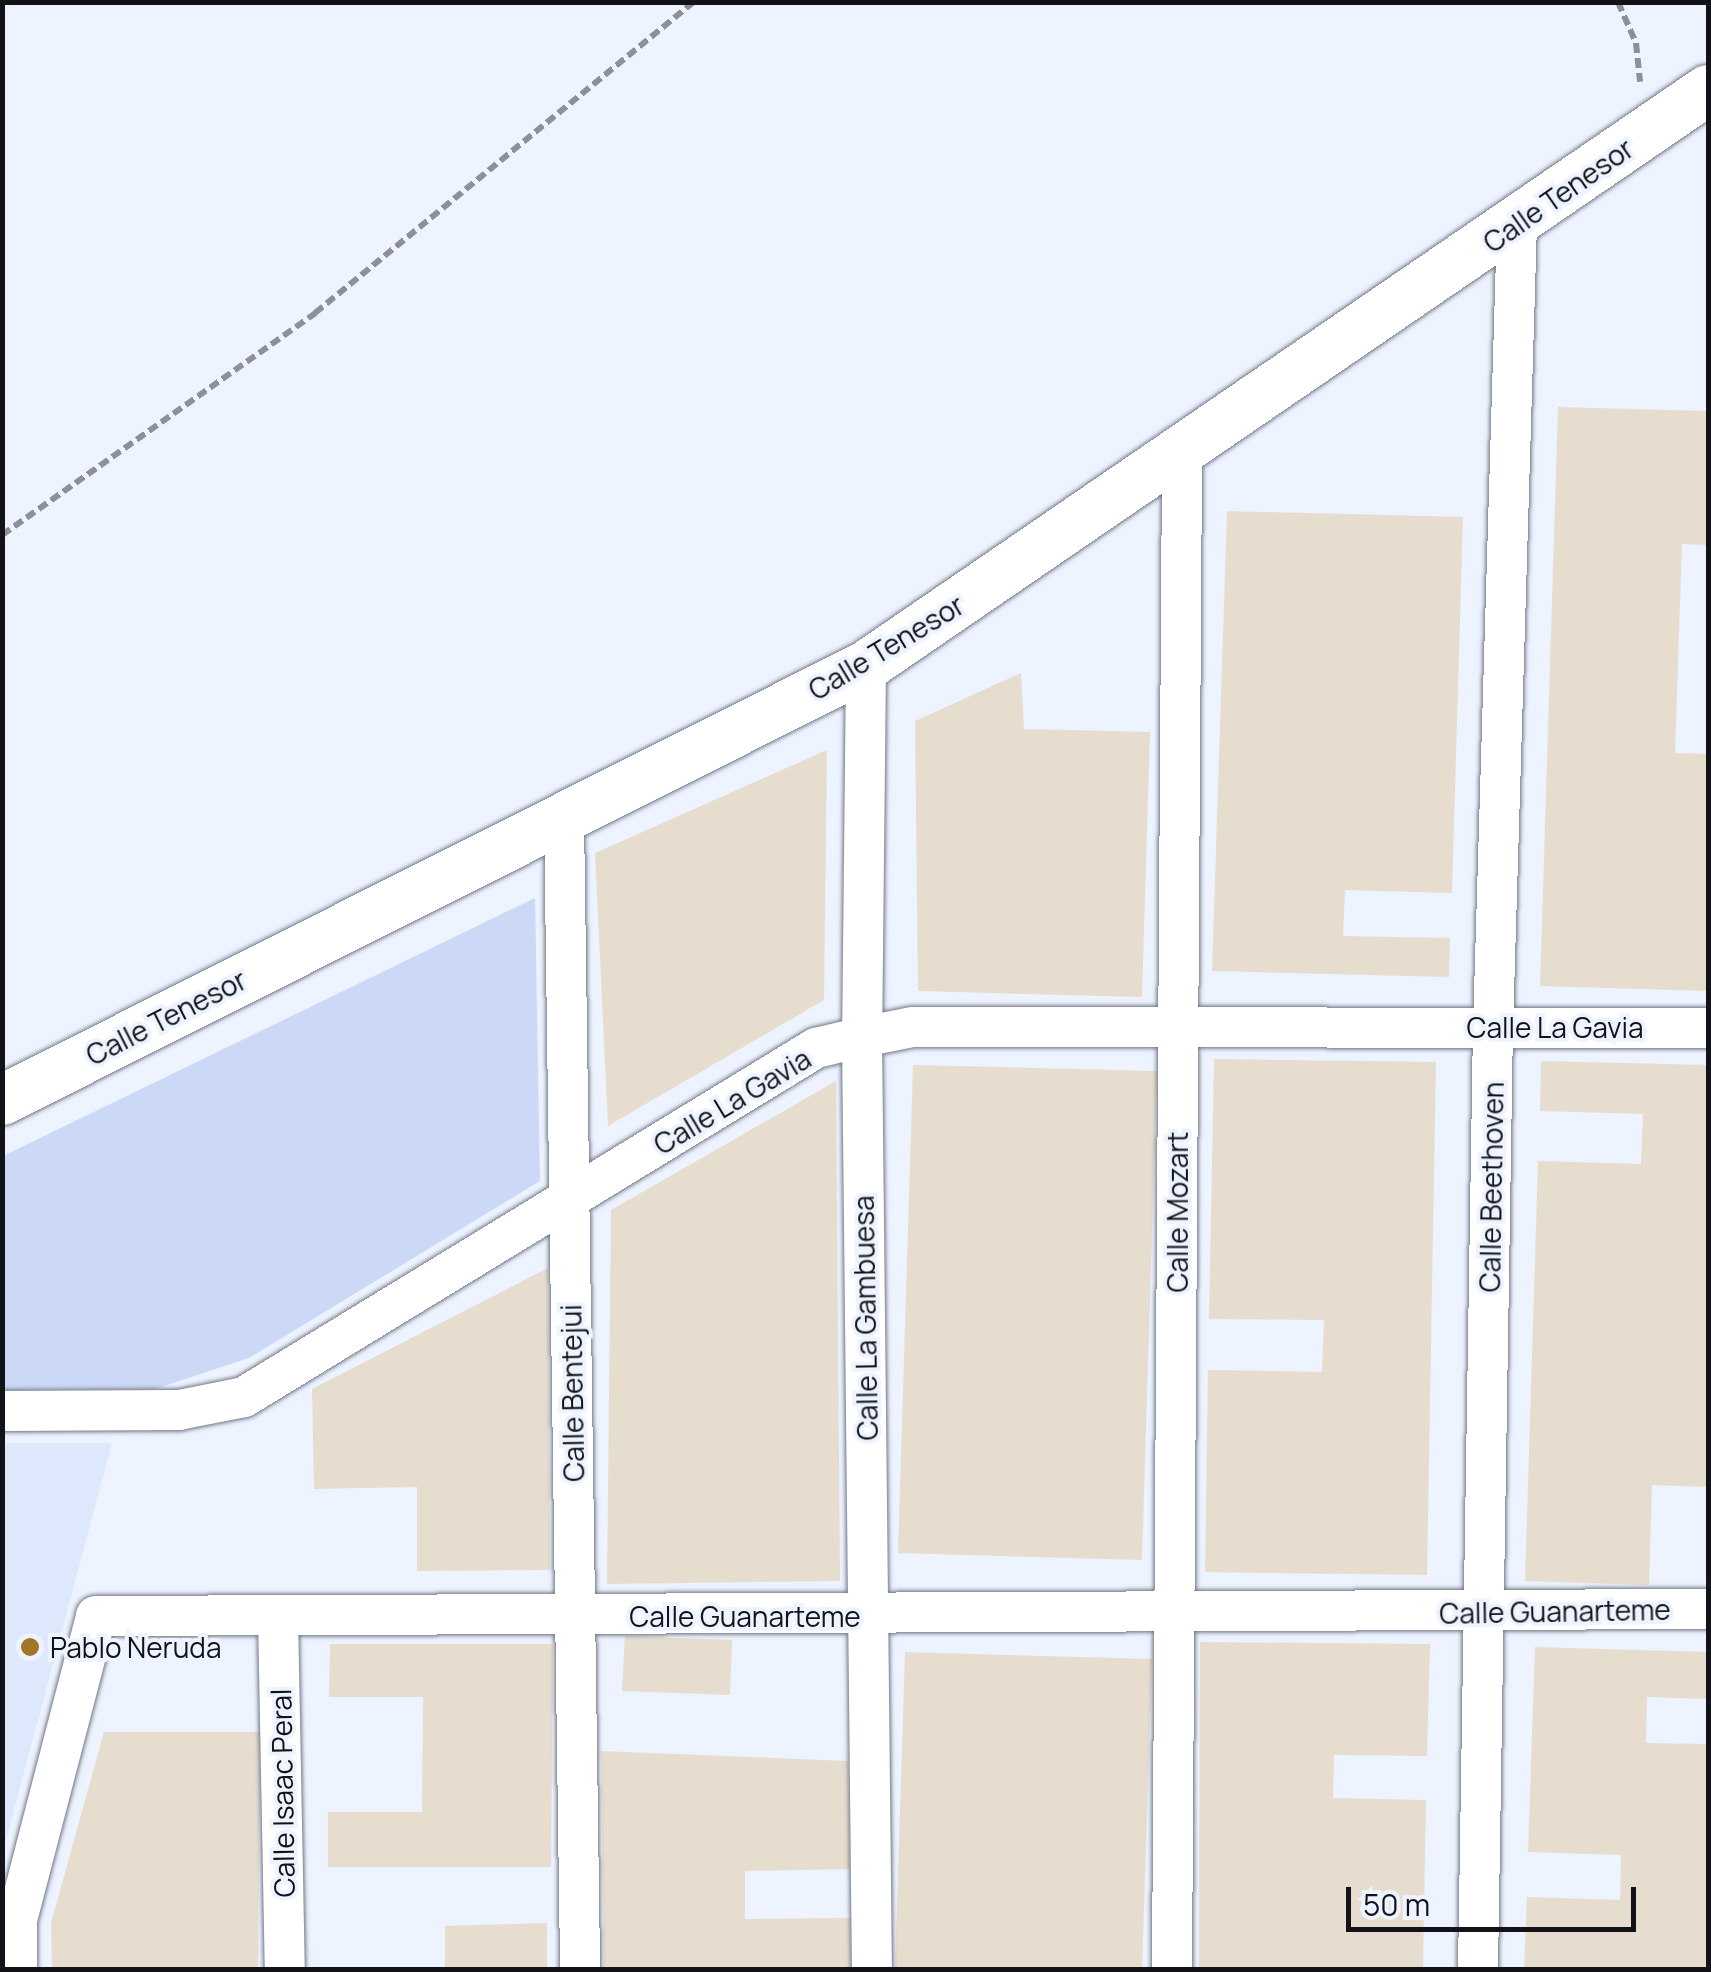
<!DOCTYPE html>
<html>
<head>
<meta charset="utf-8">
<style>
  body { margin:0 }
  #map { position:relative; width:1711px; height:1972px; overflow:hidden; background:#edf3ff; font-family:Manrope,sans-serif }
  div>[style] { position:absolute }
  .built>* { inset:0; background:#dee8fd }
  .green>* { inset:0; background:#ccd9f6 }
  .building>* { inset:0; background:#e7ddcf }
  .path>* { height:6px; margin-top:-3px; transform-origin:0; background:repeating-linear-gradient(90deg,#8c9099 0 10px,transparent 0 15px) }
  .roads { filter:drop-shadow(0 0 2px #727886) drop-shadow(0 0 2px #727886) }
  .minor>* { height:40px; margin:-20px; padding:0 20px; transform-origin:20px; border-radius:20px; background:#fff }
  .tertiary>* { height:50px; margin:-25px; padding:0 25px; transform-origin:25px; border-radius:25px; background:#fff }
  .dots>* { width:28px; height:28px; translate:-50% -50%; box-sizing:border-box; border:5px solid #edf3ff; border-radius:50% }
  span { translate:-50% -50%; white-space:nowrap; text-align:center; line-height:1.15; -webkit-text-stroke:8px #edf3ff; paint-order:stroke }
  .street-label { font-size:28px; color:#111318 }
  .poi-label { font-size:28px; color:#111318 }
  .left { translate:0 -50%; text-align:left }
  .frame { position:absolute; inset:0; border:5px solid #111318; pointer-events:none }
  .scale { position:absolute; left:1346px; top:1887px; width:290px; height:45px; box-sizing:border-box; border:5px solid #111318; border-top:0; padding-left:12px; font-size:30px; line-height:35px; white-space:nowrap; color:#111318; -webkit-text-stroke:8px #edf3ff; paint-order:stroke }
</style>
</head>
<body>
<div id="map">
  <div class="built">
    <div style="clip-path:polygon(3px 1443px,112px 1443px,3px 1851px,2px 1443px)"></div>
  </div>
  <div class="green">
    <div style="clip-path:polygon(535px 898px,540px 1181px,249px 1358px,155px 1389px,3px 1390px,3px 1156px)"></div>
  </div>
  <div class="building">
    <div style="clip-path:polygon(1558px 407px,1708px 411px,1708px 545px,1682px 544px,1675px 753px,1708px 754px,1708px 991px,1540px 986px)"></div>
    <div style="clip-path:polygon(1227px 511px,1463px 517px,1452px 893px,1345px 890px,1343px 936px,1450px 938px,1449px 977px,1212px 971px)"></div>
    <div style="clip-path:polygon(1021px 673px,1024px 729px,1150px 732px,1142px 997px,918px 991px,915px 721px)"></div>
    <div style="clip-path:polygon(827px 750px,824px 1000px,608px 1126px,595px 853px)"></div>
    <div style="clip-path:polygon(1214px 1059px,1436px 1062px,1427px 1575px,1205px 1572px,1208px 1370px,1322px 1372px,1324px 1320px,1209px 1319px)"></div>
    <div style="clip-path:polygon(1541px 1061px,1708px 1065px,1708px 1487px,1652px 1485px,1649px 1585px,1525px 1581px,1538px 1161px,1641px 1164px,1643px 1114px,1540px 1111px)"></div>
    <div style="clip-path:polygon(913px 1065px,1157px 1071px,1142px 1560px,898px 1553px)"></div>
    <div style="clip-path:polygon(836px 1081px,840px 1581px,607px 1584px,611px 1210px)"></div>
    <div style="clip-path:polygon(548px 1268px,550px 1570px,417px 1571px,417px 1487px,314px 1489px,312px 1389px)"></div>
    <div style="clip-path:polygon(625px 1636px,732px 1640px,730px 1695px,622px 1691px)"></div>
    <div style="clip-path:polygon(1200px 1642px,1430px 1644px,1427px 1756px,1334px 1755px,1333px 1798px,1426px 1800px,1423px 1970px,1199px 1970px)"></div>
    <div style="clip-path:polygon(330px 1644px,553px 1644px,551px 1867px,328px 1867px,328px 1812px,422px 1812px,423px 1697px,329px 1697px)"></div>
    <div style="clip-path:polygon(1535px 1647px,1708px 1652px,1708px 1699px,1647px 1697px,1646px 1743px,1708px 1744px,1708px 1970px,1524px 1970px,1527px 1897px,1620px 1900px,1621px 1855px,1528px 1852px)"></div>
    <div style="clip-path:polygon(905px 1652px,1152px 1659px,1142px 1970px,895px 1970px)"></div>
    <div style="clip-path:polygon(104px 1732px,260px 1732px,258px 1970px,52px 1970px,51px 1923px)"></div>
    <div style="clip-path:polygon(601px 1751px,848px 1761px,850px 1869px,745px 1871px,745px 1919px,850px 1918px,851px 1970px,604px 1970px)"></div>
    <div style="clip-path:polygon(547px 1923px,547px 1970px,445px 1970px,445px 1926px)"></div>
  </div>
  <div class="path">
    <div style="left:1618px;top:2px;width:45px;rotate:66.3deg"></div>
    <div style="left:1636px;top:43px;width:39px;rotate:84deg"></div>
    <div style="left:2px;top:535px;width:384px;rotate:-35.3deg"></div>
    <div style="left:315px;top:313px;width:490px;rotate:-39.4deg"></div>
  </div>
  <div class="roads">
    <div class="minor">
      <div style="left:866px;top:666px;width:371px;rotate:90.6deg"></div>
      <div style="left:862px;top:1037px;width:933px;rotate:89.39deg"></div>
      <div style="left:564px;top:817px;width:1153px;rotate:89.2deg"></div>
      <div style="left:2px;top:1411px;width:177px;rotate:-0.3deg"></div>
      <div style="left:179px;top:1410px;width:66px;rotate:-11.3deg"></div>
      <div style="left:244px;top:1397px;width:670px;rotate:-31.39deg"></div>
      <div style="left:816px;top:1048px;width:47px;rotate:-13.4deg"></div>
      <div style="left:862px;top:1037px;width:52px;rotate:-11.1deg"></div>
      <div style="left:913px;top:1027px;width:795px;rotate:0.07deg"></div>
      <div style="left:278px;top:1616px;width:354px;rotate:88.9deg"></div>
      <div style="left:17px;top:1970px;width:50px;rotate:-90deg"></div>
      <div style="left:17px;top:1920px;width:314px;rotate:-75.4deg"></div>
      <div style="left:96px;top:1616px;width:1612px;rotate:-0.25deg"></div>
      <div style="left:1172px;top:1970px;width:1516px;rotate:-89.62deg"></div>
      <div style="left:1478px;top:1970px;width:943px;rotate:-89.09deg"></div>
      <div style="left:1493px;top:1027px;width:803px;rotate:-88.29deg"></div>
    </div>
    <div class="tertiary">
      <div style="left:2px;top:1100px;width:967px;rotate:-26.67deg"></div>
      <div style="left:866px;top:666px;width:1020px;rotate:-34.38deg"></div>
    </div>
  </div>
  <div class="dots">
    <div style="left:30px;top:1647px;background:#a27627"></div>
  </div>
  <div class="street-label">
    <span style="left:1558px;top:195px;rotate:-35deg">Calle Tenesor</span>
    <span style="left:886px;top:647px;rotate:-31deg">Calle Tenesor</span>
    <span style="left:166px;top:1017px;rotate:-27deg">Calle Tenesor</span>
    <span style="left:1555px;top:1027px">Calle La Gavia</span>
    <span style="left:732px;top:1101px;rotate:-31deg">Calle La Gavia</span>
    <span style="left:1491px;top:1187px;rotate:-89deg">Calle Beethoven</span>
    <span style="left:1177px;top:1212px;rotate:-90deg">Calle Mozart</span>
    <span style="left:865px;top:1318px;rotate:-91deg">Calle La Gambuesa</span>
    <span style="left:572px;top:1393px;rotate:-91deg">Calle Bentejui</span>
    <span style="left:1555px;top:1611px;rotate:-1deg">Calle Guanarteme</span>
    <span style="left:745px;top:1616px">Calle Guanarteme</span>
    <span style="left:282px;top:1793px;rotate:-91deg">Calle Isaac Peral</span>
  </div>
  <div class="poi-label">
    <span class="left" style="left:50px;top:1647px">Pablo Neruda</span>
  </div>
  <div class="frame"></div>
  <div class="scale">50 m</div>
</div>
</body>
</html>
